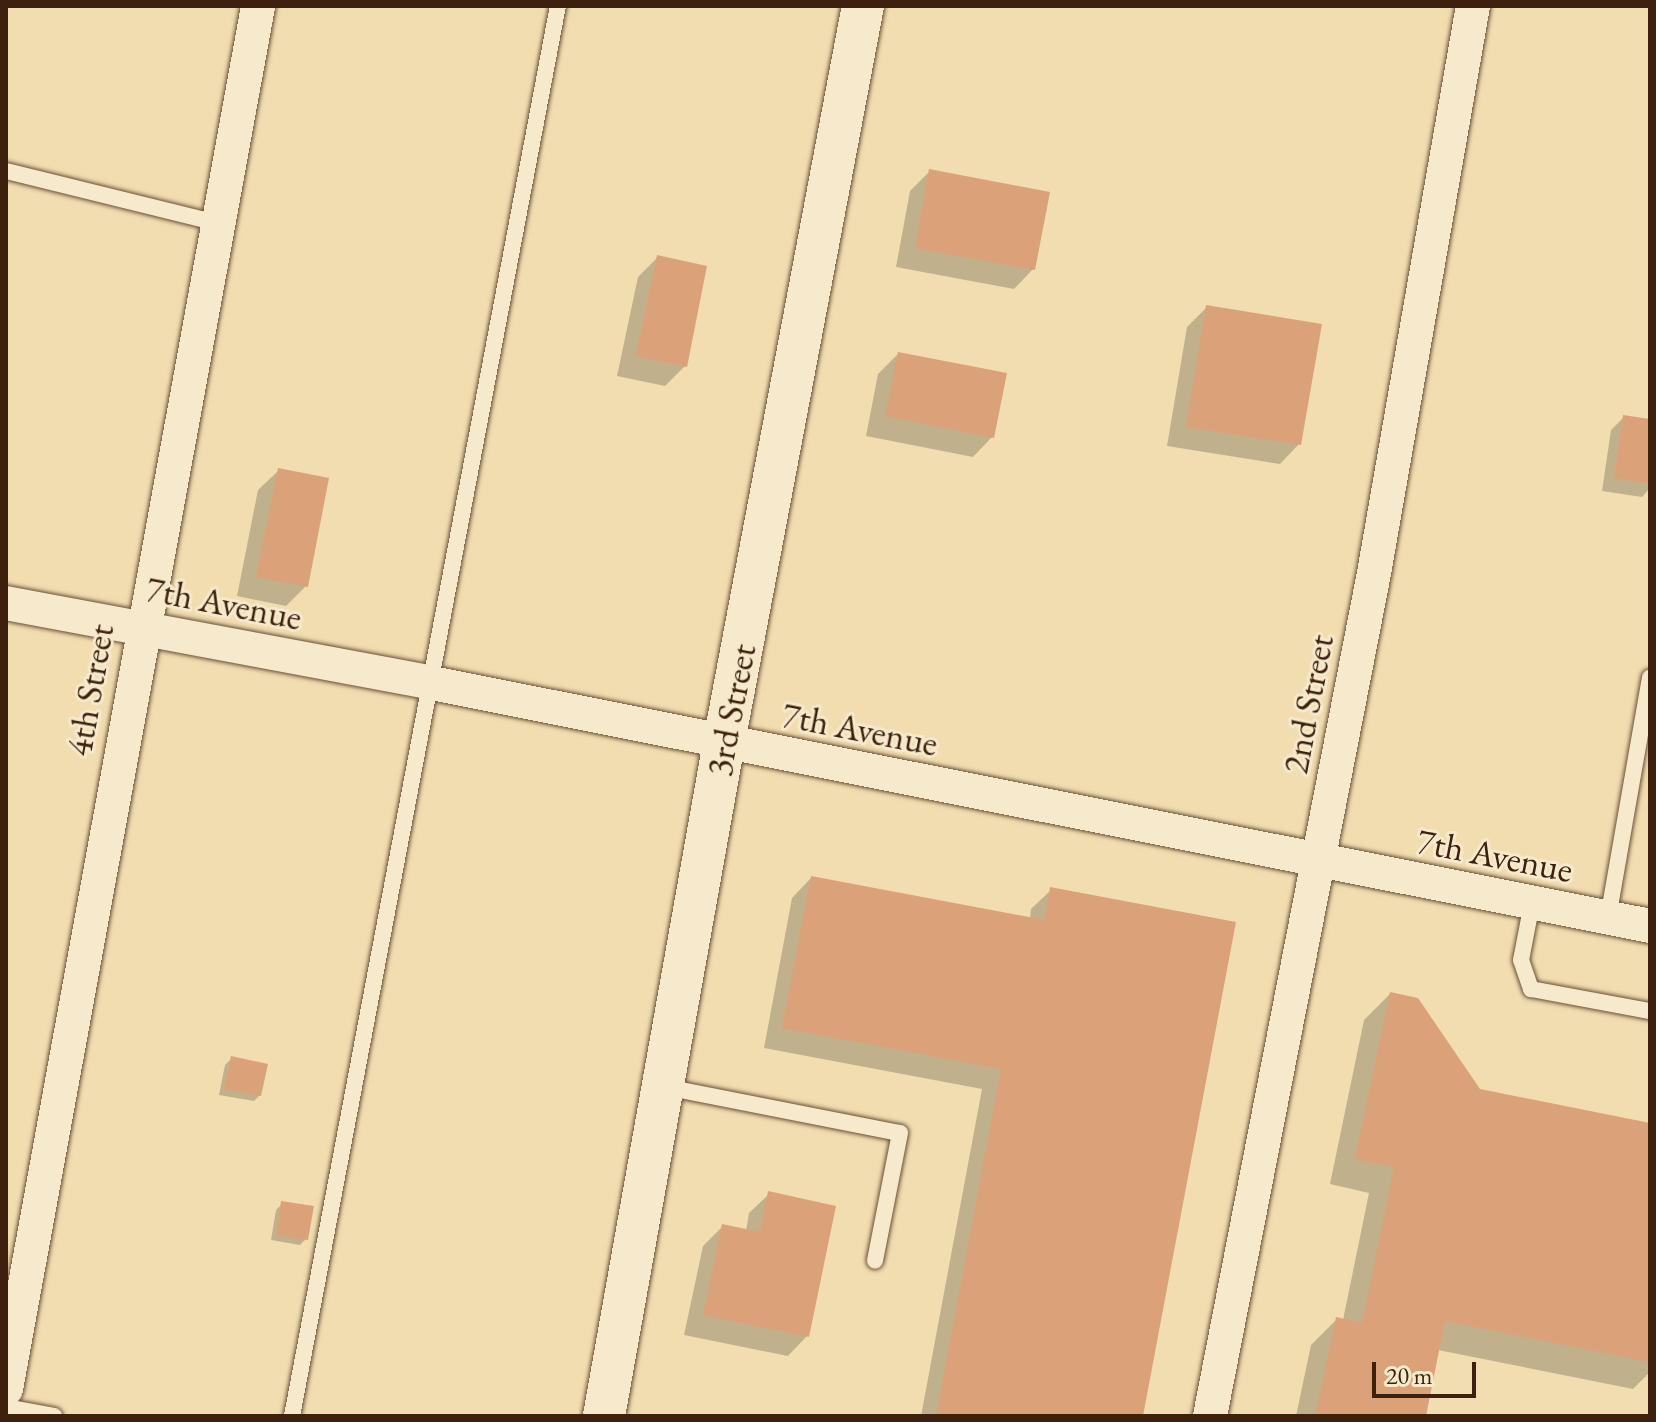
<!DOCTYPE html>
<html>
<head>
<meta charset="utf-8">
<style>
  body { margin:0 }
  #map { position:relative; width:1656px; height:1422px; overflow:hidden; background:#f1ddb0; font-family:"EB Garamond",serif }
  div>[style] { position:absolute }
  .shadow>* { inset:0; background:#0003 }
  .building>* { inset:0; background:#dba279 }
  .roads { filter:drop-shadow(0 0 2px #6a5036) drop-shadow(0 0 2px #6a5036) }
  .service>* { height:16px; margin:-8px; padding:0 8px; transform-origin:8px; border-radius:8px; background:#f6e9cc }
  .minor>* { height:34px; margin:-17px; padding:0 17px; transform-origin:17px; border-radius:17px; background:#f6e9cc }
  .tertiary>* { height:42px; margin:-21px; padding:0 21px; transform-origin:21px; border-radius:21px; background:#f6e9cc }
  span { translate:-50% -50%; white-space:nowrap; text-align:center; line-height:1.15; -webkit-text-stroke:6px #f6e9cc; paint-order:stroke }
  .street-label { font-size:36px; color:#3d210e }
  .frame { position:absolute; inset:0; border:8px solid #3d210e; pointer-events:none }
  .scale { position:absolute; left:1372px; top:1362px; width:104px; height:36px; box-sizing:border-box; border:4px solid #3d210e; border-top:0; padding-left:10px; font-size:24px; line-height:28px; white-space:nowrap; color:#3d210e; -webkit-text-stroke:6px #f6e9cc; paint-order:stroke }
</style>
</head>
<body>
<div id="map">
  <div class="shadow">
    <div style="clip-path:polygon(930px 171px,1033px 269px,1014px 289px,896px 267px,910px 191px)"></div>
    <div style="clip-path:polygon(658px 257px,685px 366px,665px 386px,617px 376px,638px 277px)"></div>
    <div style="clip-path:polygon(1207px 307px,1299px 444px,1280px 464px,1167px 446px,1187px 327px)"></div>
    <div style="clip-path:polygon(898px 354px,992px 437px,973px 457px,866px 436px,878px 374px)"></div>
    <div style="clip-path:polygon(1624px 417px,1650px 421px,1650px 488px,1642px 497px,1602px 491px,1611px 430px)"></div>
    <div style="clip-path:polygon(278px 471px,306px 586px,286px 606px,237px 596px,258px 490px)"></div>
    <div style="clip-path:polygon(811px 878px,1030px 919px,1031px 909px,1051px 890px,1141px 1416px,921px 1416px,982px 1089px,764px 1048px,792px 898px)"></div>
    <div style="clip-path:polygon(1390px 994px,1478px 1091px,1650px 1125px,1650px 1372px,1633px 1389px,1438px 1350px,1424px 1416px,1296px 1416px,1311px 1345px,1337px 1319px,1343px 1320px,1369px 1193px,1330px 1184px,1364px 1020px)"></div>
    <div style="clip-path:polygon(231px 1059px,260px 1095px,254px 1101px,219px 1095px,225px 1065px)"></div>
    <div style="clip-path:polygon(769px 1194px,807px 1336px,788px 1356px,684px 1335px,703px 1246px,722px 1227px,746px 1231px,749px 1213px)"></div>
    <div style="clip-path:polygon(282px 1204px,306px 1239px,300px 1245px,271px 1240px,276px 1210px)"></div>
  </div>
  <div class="building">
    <div style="clip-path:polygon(929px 169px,1050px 192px,1035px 270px,915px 248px)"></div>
    <div style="clip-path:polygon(657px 255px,707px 266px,687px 367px,636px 356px)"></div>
    <div style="clip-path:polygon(1206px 305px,1322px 324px,1301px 445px,1186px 427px)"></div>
    <div style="clip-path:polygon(898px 352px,1007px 373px,994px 438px,885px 416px)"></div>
    <div style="clip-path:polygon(1623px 415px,1650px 419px,1650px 484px,1614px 478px)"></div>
    <div style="clip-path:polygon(278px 468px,329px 478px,308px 587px,256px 577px)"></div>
    <div style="clip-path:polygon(811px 876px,1045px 920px,1050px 887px,1236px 922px,1143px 1416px,936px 1416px,1001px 1069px,782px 1028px)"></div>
    <div style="clip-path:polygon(1390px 992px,1418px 998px,1480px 1089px,1650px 1123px,1650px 1362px,1445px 1321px,1426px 1416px,1315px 1416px,1336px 1317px,1362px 1323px,1394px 1167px,1355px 1159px)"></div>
    <div style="clip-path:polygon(231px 1056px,268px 1064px,261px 1096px,224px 1089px)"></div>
    <div style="clip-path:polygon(768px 1191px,836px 1206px,809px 1337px,703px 1315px,722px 1224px,760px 1232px)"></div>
    <div style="clip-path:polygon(281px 1201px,314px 1206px,308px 1240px,276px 1235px)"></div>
  </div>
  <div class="roads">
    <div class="service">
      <div style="left:6px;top:171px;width:218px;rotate:13.8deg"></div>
      <div style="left:1532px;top:903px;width:58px;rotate:100.9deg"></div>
      <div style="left:1521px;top:960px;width:31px;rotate:71deg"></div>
      <div style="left:1531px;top:989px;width:121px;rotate:10.5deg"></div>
      <div style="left:1608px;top:918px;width:244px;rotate:-80.1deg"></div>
      <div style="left:665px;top:1087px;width:239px;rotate:11.1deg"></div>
      <div style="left:900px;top:1133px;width:130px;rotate:101.1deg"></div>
      <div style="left:6px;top:1407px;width:49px;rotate:10.6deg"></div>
      <div style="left:292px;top:1416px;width:1435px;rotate:-79.32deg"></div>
    </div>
    <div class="minor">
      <div style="left:6px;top:603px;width:433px;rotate:10.6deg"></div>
      <div style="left:432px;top:683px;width:1242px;rotate:11.28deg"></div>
      <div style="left:6px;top:1389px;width:1406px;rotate:-79.67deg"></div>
      <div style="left:1210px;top:1416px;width:859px;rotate:-78.99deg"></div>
      <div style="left:1374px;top:573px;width:576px;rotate:-80.1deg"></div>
    </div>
    <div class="tertiary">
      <div style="left:604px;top:1416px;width:685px;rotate:-79.9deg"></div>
      <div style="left:724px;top:742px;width:749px;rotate:-79.31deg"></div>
    </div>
  </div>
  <div class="street-label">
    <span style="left:224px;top:603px;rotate:11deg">7th Avenue</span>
    <span style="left:90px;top:690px;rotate:-80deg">4th Street</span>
    <span style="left:1308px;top:704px;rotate:-79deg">2nd Street</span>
    <span style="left:731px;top:710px;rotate:-79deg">3rd Street</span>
    <span style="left:860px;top:729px;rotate:11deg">7th Avenue</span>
    <span style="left:1495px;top:855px;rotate:11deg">7th Avenue</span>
  </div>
  <div class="frame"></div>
  <div class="scale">20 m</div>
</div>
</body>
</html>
